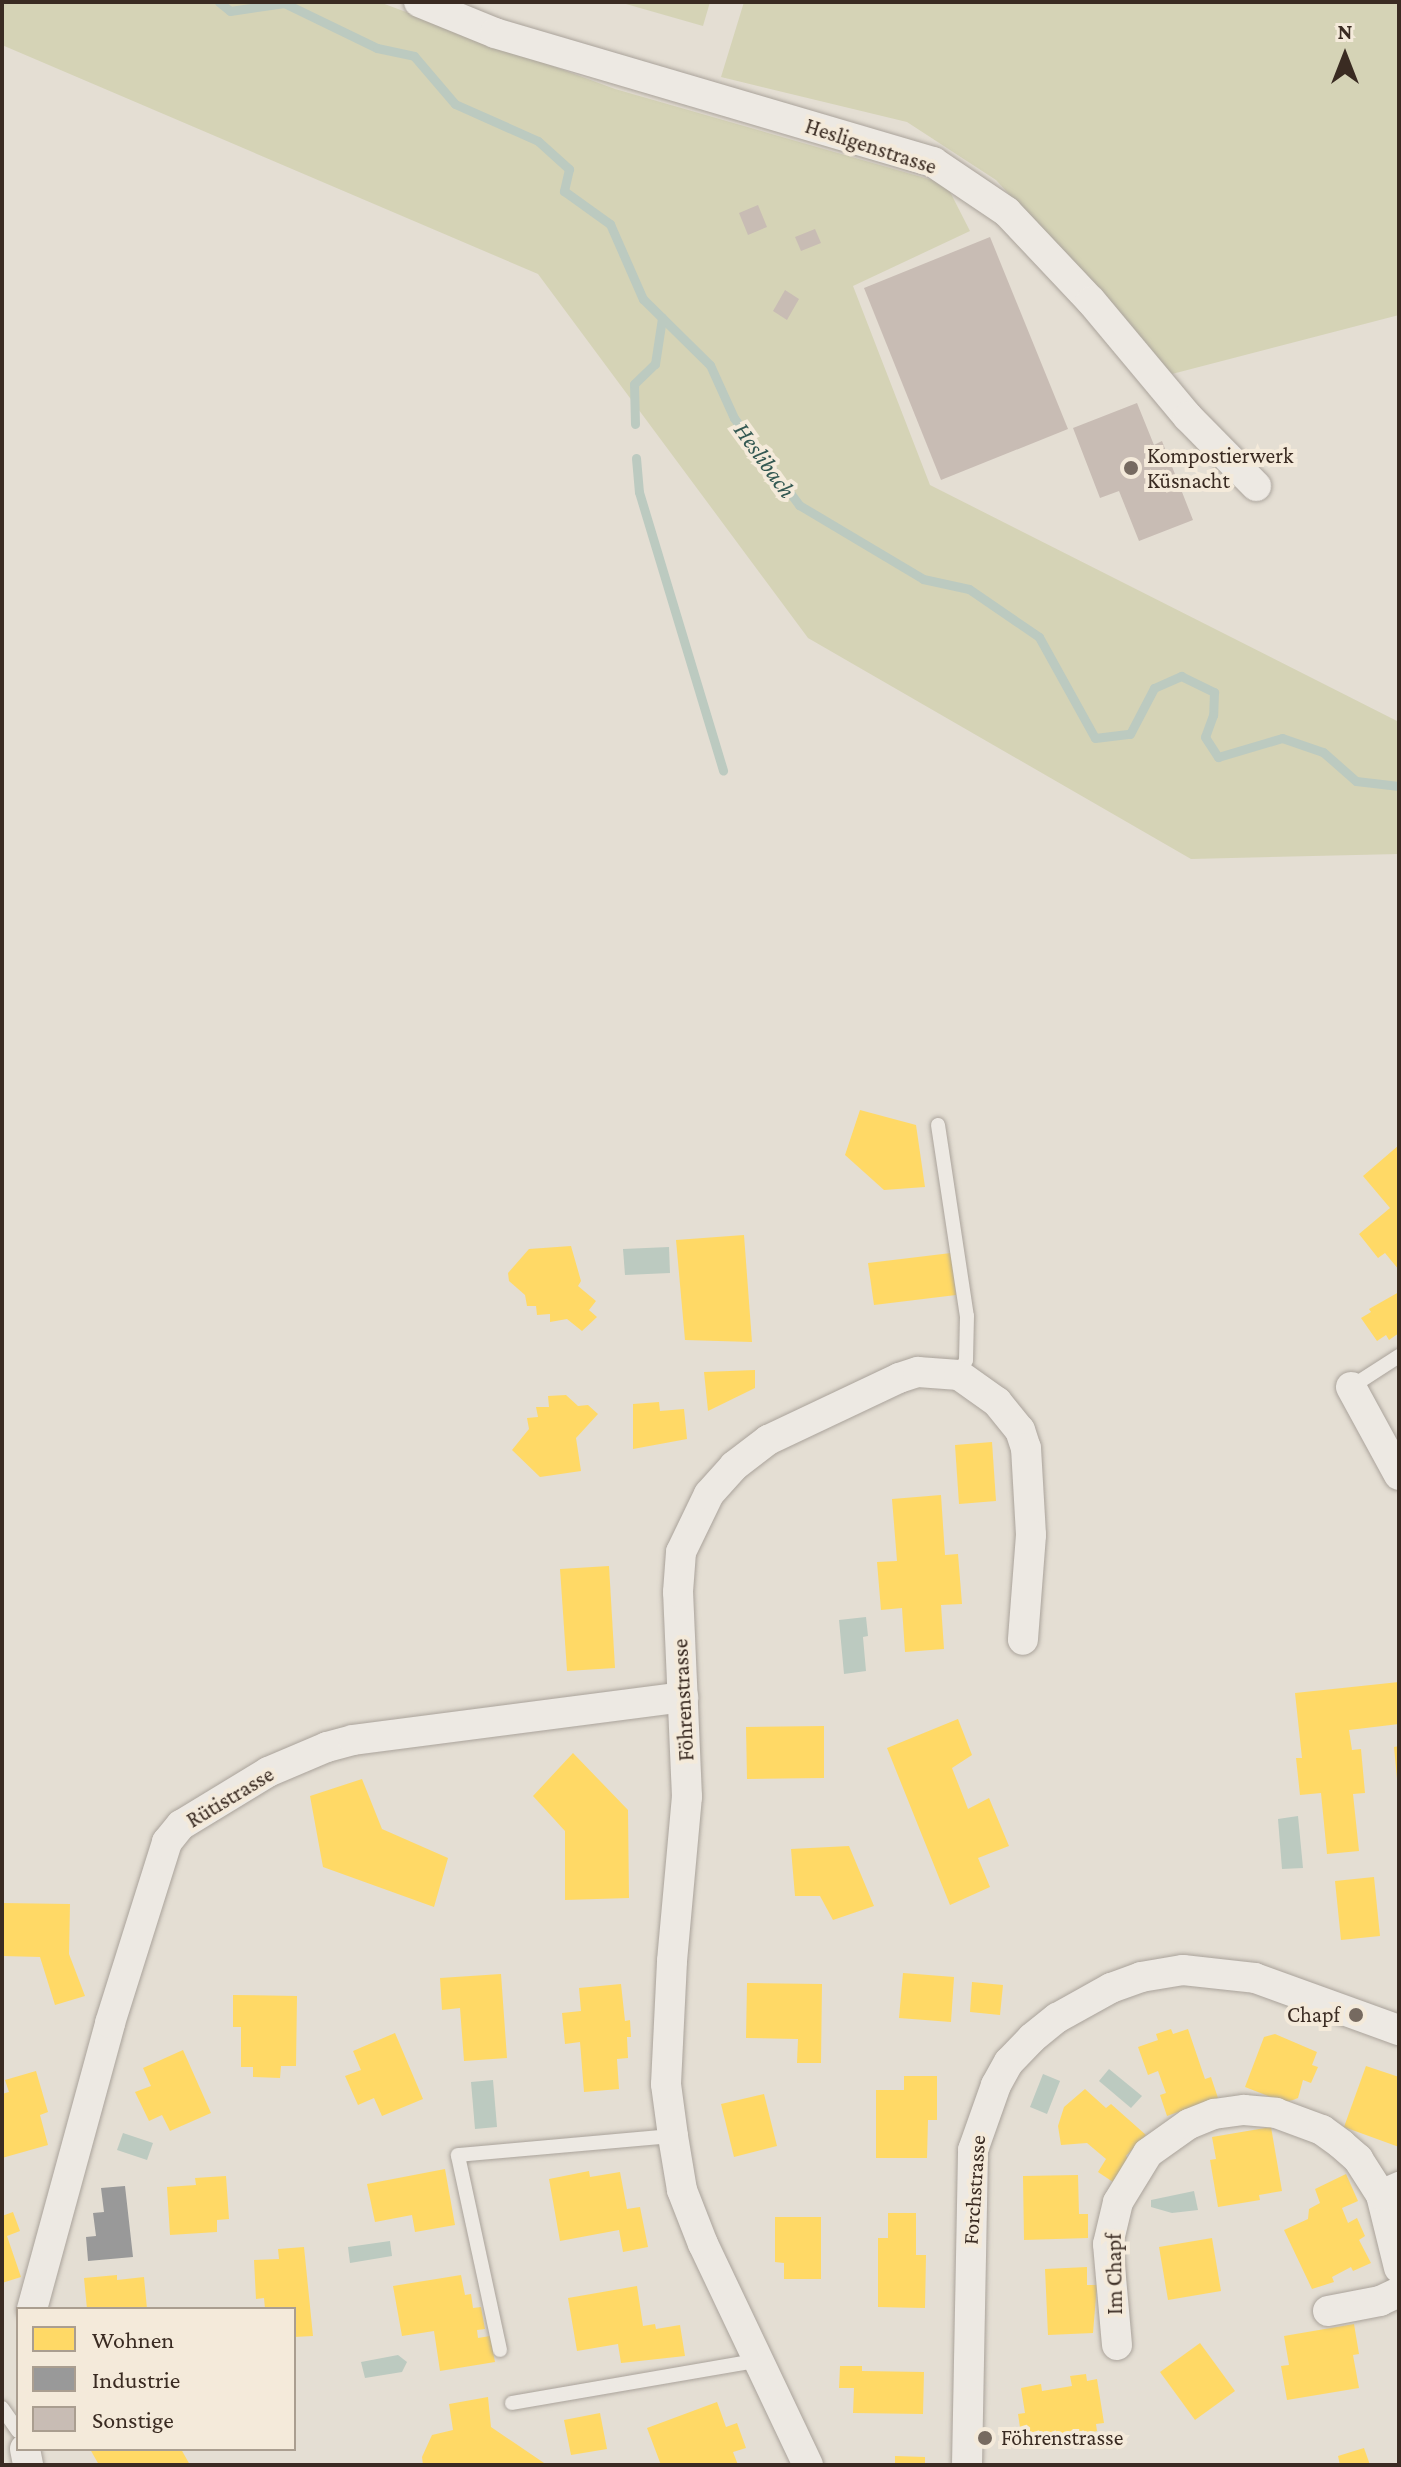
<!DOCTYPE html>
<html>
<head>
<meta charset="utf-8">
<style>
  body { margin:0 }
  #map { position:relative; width:1401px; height:2467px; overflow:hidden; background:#e4ded3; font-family:"Crimson Pro",serif }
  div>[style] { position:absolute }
  .green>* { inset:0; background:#d5d3b6 }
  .water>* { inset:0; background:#bccac0 }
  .homes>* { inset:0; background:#ffd966 }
  .industry>* { inset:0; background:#999 }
  .stream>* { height:9px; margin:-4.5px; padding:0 4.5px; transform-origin:4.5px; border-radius:4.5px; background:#bccac0 }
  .building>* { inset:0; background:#c8bcb4 }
  .roads { filter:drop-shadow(0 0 2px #aaa39b) drop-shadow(0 0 2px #aaa39b) }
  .lane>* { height:14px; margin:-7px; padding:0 7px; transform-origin:7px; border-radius:7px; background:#ede9e3 }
  .street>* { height:30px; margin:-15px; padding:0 15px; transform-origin:15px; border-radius:15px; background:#ede9e3 }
  .dots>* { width:22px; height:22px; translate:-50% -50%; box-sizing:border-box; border:4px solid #f4eada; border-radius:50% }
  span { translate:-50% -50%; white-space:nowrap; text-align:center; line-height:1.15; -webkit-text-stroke:8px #f4eada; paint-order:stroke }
  .street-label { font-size:22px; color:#3a2b22 }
  .poi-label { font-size:22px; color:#3a2b22 }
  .left { translate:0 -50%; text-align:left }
  .right { translate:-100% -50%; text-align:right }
  .water-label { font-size:24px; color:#335852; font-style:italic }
  .frame { position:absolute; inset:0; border:4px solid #3a2b22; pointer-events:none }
  .legend { position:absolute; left:16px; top:2307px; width:280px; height:144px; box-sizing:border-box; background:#f4eada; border:2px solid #aa9e90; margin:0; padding:10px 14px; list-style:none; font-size:24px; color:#3a2b22 }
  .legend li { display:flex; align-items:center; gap:16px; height:40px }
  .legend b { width:40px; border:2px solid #aa9e90 }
  .north { position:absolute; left:1305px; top:16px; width:80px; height:80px; -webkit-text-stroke:6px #f4eada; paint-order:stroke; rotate:0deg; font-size:22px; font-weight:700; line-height:32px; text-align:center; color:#3a2b22 }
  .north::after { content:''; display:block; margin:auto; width:28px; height:36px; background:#3a2b22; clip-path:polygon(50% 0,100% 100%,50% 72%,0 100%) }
</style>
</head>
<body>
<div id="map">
  <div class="green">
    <div style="clip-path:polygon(2px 2px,379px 2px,615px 89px,946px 184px,970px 231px,853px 286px,930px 485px,1399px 722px,1399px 854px,1191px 859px,808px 638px,538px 274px,2px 45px)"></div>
    <div style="clip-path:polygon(619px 2px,710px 2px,703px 26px)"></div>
    <div style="clip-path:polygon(744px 2px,1399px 2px,1399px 315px,1172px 374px,996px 180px,907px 122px,721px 77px)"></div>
  </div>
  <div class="water">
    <div style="clip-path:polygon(669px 1247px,670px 1273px,625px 1275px,623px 1249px)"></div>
    <div style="clip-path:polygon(866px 1617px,868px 1636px,863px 1637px,866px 1671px,844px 1674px,839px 1620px)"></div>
    <div style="clip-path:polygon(1298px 1816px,1303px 1868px,1282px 1869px,1278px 1819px)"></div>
    <div style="clip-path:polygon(1109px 2069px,1142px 2096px,1131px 2108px,1099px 2081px)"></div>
    <div style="clip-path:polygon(1043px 2074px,1060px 2081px,1047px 2114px,1030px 2107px)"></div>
    <div style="clip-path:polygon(493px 2080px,497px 2127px,475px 2129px,471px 2082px)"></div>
    <div style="clip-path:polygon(123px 2133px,153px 2143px,147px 2160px,117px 2150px)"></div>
    <div style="clip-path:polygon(1194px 2191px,1198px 2210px,1172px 2213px,1151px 2207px,1151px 2200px)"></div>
    <div style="clip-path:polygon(390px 2241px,392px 2256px,350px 2263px,348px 2247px)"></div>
    <div style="clip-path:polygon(398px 2355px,407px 2362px,402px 2372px,365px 2378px,361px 2362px)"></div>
  </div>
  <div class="homes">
    <div style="clip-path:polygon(860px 1110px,916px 1125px,925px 1187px,884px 1190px,845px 1155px)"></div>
    <div style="clip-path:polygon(1399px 1145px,1399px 1270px,1385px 1253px,1378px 1258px,1359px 1234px,1390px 1208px,1363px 1176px)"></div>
    <div style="clip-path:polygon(744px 1235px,752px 1342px,685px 1340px,676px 1240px)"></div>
    <div style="clip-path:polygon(571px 1246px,581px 1281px,578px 1286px,596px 1301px,589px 1310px,597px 1317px,582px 1331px,567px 1319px,550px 1322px,550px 1314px,537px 1315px,536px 1306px,527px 1306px,525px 1295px,509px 1281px,508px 1273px,529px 1249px)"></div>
    <div style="clip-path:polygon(951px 1253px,956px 1295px,874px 1305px,868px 1263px)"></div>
    <div style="clip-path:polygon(1399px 1292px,1399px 1333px,1389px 1340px,1386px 1335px,1377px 1341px,1361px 1318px,1371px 1312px,1369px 1309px)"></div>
    <div style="clip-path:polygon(755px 1370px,755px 1388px,708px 1411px,704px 1372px)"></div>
    <div style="clip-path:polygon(566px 1395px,578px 1406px,588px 1405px,598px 1414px,576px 1438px,581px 1471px,540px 1477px,512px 1450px,529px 1429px,527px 1418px,538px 1417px,536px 1407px,549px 1407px,548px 1396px)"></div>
    <div style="clip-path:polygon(659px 1402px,660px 1411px,684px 1409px,687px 1439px,633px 1449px,633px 1404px)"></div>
    <div style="clip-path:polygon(992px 1442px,996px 1501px,959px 1504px,955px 1445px)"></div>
    <div style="clip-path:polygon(941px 1495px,945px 1555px,958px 1554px,962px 1604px,941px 1605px,944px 1649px,905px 1652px,902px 1608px,881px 1610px,877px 1562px,897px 1561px,892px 1499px)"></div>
    <div style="clip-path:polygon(609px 1566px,615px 1668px,567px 1671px,560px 1569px)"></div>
    <div style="clip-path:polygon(1399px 1682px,1399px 1724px,1349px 1730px,1352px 1750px,1361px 1749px,1365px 1793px,1353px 1794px,1359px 1851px,1327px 1854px,1321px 1793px,1300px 1795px,1296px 1758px,1302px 1758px,1295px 1693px)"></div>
    <div style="clip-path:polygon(958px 1719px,972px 1755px,952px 1768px,968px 1809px,989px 1798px,1009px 1846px,978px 1858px,990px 1887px,950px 1905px,887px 1748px)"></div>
    <div style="clip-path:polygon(824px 1726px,824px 1778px,747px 1779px,746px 1727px)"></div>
    <div style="clip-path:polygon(1399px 1746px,1399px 1779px,1397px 1779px,1394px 1747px)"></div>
    <div style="clip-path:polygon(573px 1753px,628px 1810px,629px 1898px,565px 1900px,565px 1831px,533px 1796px)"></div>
    <div style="clip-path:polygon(362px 1779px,382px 1829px,448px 1858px,434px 1907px,323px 1867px,310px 1796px)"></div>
    <div style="clip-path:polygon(849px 1846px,874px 1906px,833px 1920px,820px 1896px,795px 1896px,791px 1849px)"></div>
    <div style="clip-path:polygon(1374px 1877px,1380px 1936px,1341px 1940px,1335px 1881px)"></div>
    <div style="clip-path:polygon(2px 1903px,70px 1904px,69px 1954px,85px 1996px,55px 2005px,40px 1957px,2px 1956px)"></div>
    <div style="clip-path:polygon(903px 1973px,954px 1977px,951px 2022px,899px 2018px)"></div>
    <div style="clip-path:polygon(501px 1974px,507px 2058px,464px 2061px,460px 2008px,442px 2010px,440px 1978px)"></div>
    <div style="clip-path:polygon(972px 1982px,1003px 1985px,1000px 2015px,970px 2012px)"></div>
    <div style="clip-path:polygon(747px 1983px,822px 1984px,821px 2063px,797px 2063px,798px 2039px,746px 2038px)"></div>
    <div style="clip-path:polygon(621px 1984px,625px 2021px,630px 2020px,631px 2037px,627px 2037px,628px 2058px,617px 2059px,619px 2089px,584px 2092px,580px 2042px,565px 2044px,562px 2013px,581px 2011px,579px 1988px)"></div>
    <div style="clip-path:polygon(233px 1995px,297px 1996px,296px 2066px,281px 2066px,280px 2078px,253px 2077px,253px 2067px,241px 2067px,241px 2027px,233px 2027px)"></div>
    <div style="clip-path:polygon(1171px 2029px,1173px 2034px,1188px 2029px,1205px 2079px,1211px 2077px,1218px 2098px,1167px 2116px,1160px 2095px,1166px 2093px,1158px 2071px,1148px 2075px,1138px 2047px,1158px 2040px,1156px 2034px)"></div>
    <div style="clip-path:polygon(395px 2033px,423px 2099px,382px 2116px,374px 2098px,358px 2105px,345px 2076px,361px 2070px,353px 2051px)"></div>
    <div style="clip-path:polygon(1275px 2034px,1317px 2052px,1312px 2065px,1318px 2067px,1311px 2083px,1303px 2080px,1298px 2098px,1293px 2100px,1284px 2102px,1245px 2087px,1264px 2037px)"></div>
    <div style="clip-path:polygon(183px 2050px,211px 2113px,170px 2131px,162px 2115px,149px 2121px,135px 2092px,151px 2086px,143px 2068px)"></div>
    <div style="clip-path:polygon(1366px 2066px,1399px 2077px,1399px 2147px,1344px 2127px)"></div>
    <div style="clip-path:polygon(36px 2071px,48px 2112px,40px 2115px,48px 2145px,2px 2158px,2px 2094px,9px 2092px,5px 2080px)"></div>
    <div style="clip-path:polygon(904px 2076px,937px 2076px,937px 2120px,928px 2120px,927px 2158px,876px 2158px,876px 2090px,904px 2090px)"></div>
    <div style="clip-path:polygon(1085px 2089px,1106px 2108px,1111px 2104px,1146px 2135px,1126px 2156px,1130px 2161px,1116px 2184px,1098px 2172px,1106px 2159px,1087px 2143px,1061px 2145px,1058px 2126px,1064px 2107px)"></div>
    <div style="clip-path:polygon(764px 2094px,777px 2146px,734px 2157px,721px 2104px)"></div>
    <div style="clip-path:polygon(1271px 2127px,1282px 2191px,1259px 2195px,1260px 2200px,1218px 2207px,1210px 2160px,1216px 2159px,1212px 2137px)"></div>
    <div style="clip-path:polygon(445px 2169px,455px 2225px,415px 2232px,412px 2215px,375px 2222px,367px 2184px)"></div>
    <div style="clip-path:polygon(589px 2171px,590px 2177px,620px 2172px,627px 2209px,640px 2207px,648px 2247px,623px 2252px,619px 2230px,560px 2241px,549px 2179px)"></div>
    <div style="clip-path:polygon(1346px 2174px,1358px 2201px,1342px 2208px,1348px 2223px,1357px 2218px,1365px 2236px,1359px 2240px,1371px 2263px,1353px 2271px,1351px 2267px,1332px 2277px,1334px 2282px,1312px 2289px,1284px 2230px,1308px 2219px,1309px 2209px,1320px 2203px,1315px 2189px)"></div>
    <div style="clip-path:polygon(1078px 2175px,1079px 2214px,1088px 2214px,1088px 2238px,1024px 2240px,1023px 2176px)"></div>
    <div style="clip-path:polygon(226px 2176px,229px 2219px,217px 2220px,217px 2232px,170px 2235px,167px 2187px,196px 2185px,195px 2178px)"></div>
    <div style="clip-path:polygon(13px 2212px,20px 2231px,7px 2236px,21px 2277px,2px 2283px,2px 2216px)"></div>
    <div style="clip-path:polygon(888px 2213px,916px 2213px,916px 2255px,926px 2255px,925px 2308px,878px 2307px,878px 2238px,888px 2238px)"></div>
    <div style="clip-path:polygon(775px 2217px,821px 2217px,821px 2279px,784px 2279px,784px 2263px,775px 2262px)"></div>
    <div style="clip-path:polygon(1212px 2238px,1221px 2291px,1168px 2300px,1159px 2247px)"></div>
    <div style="clip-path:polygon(304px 2247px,313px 2336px,294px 2337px,294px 2309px,265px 2309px,264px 2298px,256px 2299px,254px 2260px,279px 2259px,278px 2249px)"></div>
    <div style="clip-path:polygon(1087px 2267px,1087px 2285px,1097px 2285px,1093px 2333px,1048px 2335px,1045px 2269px)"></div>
    <div style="clip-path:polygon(117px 2275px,117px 2280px,144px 2277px,147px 2309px,87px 2309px,84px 2278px)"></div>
    <div style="clip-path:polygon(461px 2275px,465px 2295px,471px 2294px,473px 2308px,481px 2307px,485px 2329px,477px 2330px,478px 2338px,490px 2336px,495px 2362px,440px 2371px,434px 2331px,402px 2336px,393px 2286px)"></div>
    <div style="clip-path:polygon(637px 2286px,643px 2326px,655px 2324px,656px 2329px,680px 2325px,685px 2356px,621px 2363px,618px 2344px,577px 2351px,568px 2298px)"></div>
    <div style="clip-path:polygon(1354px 2324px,1359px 2354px,1353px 2355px,1359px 2388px,1287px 2400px,1281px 2366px,1289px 2365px,1284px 2336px)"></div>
    <div style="clip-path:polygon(1200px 2343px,1235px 2391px,1195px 2420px,1160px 2372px)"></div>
    <div style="clip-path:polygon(840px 2366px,862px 2366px,862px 2371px,924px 2372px,923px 2414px,853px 2413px,854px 2388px,839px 2388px)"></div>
    <div style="clip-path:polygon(1086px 2374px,1087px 2381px,1097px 2379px,1104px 2423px,1096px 2424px,1097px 2431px,1023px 2448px,1018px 2414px,1025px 2413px,1021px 2388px,1041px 2384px,1042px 2391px,1072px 2386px,1070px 2376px)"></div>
    <div style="clip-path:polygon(488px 2397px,491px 2427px,547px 2465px,423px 2465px,422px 2457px,432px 2435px,453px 2430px,449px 2404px)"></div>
    <div style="clip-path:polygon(717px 2402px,726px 2427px,737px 2423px,746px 2448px,733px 2452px,738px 2465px,661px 2465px,647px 2428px)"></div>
    <div style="clip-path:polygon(600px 2413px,607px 2449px,571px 2455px,564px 2420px)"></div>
    <div style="clip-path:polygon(1364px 2448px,1370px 2465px,1340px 2465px,1338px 2456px)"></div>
    <div style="clip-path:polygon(90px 2449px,181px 2449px,190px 2465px,99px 2465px)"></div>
    <div style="clip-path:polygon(895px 2456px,925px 2457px,925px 2465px,895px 2465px)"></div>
  </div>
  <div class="industry">
    <div style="clip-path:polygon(125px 2186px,133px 2257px,88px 2261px,86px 2237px,96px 2236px,93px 2213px,104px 2212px,101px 2188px)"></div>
  </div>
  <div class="stream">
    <div style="left:219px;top:2px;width:14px;rotate:39deg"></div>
    <div style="left:230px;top:11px;width:55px;rotate:-8.4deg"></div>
    <div style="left:284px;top:3px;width:103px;rotate:25.8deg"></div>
    <div style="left:377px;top:48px;width:38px;rotate:12deg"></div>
    <div style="left:414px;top:56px;width:63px;rotate:49.5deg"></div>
    <div style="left:455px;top:104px;width:91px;rotate:24deg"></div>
    <div style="left:538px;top:141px;width:42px;rotate:42.1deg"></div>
    <div style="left:569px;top:169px;width:23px;rotate:103deg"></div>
    <div style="left:564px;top:191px;width:57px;rotate:35.7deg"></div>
    <div style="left:610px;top:224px;width:82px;rotate:66.3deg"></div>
    <div style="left:643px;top:299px;width:94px;rotate:44.6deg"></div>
    <div style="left:710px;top:365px;width:58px;rotate:65.6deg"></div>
    <div style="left:734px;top:418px;width:109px;rotate:53.2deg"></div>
    <div style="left:799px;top:505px;width:144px;rotate:30.8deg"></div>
    <div style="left:923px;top:579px;width:47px;rotate:12.3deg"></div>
    <div style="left:969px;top:589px;width:85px;rotate:34.4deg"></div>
    <div style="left:1039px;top:637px;width:115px;rotate:61deg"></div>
    <div style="left:1095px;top:738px;width:35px;rotate:-7deg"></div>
    <div style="left:1130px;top:734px;width:52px;rotate:-62.4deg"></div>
    <div style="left:1154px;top:688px;width:30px;rotate:-24deg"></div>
    <div style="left:1181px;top:676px;width:37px;rotate:26deg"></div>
    <div style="left:1214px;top:692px;width:23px;rotate:92deg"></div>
    <div style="left:1213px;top:715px;width:23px;rotate:110deg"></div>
    <div style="left:1205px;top:737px;width:24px;rotate:57deg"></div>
    <div style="left:1218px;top:757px;width:67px;rotate:-16.5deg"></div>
    <div style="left:1282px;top:738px;width:43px;rotate:18.9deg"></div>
    <div style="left:1323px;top:752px;width:44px;rotate:41.3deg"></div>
    <div style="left:1356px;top:781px;width:43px;rotate:6.6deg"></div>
    <div style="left:635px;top:424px;width:40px;rotate:-91.4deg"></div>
    <div style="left:634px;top:384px;width:29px;rotate:-44deg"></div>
    <div style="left:655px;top:364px;width:47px;rotate:-81.3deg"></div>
    <div style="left:636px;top:458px;width:34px;rotate:85deg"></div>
    <div style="left:639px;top:492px;width:291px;rotate:73.2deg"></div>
  </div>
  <div class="building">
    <div style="clip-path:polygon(758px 205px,767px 227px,748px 235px,739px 213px)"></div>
    <div style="clip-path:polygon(815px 229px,821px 243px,801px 251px,795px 237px)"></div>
    <div style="clip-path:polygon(990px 237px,1068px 429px,941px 480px,864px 288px)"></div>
    <div style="clip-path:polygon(785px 290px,799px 299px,787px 320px,773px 311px)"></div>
    <div style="clip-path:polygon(1137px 403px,1154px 445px,1162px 441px,1193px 520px,1139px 541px,1119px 491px,1100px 498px,1073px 428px)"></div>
  </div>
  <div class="roads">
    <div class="lane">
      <div style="left:938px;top:1125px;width:193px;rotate:81.4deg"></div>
      <div style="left:967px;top:1316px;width:44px;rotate:91.3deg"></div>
      <div style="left:966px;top:1360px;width:17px;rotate:115deg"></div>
      <div style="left:1351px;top:1387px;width:57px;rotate:-32.9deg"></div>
      <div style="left:500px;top:2350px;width:199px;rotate:-102.2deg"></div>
      <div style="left:458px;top:2155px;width:216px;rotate:-5.1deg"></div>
      <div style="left:512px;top:2403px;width:247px;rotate:-9.8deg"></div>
      <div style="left:2px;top:2408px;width:28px;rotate:55deg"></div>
    </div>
    <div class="street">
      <div style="left:419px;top:2px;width:82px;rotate:22.2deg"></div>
      <div style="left:495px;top:33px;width:457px;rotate:16.4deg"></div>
      <div style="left:933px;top:162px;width:89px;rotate:34deg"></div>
      <div style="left:1007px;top:212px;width:122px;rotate:46.7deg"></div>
      <div style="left:1091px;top:301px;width:151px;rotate:50.1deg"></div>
      <div style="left:1188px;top:417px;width:97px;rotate:45.4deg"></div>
      <div style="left:1351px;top:1387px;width:100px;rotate:61.4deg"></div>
      <div style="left:1381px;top:2195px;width:75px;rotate:76.1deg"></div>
      <div style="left:32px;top:2309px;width:296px;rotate:-74.7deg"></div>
      <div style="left:110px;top:2023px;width:190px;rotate:-72.5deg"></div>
      <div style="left:167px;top:1842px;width:22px;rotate:-51deg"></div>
      <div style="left:181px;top:1825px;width:102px;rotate:-31.3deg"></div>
      <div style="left:268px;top:1772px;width:64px;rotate:-23deg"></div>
      <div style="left:327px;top:1747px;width:27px;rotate:-15deg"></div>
      <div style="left:353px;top:1740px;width:333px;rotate:-7.4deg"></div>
      <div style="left:1328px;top:2311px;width:53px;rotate:-10.9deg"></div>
      <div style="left:1380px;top:2301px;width:21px;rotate:-25deg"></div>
      <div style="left:1117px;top:2345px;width:101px;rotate:-95.1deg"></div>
      <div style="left:1108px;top:2244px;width:43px;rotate:-76.6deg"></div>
      <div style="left:1118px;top:2202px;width:57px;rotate:-58.5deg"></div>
      <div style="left:1148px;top:2153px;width:50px;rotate:-35.3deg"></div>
      <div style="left:1189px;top:2124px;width:27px;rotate:-22deg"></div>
      <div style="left:1214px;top:2114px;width:30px;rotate:-8deg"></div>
      <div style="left:1244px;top:2110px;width:32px;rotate:5deg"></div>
      <div style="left:1276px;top:2113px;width:49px;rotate:20.3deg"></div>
      <div style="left:1322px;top:2130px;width:24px;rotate:36deg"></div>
      <div style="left:1341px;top:2144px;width:23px;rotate:41deg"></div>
      <div style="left:1358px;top:2159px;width:43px;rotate:57.4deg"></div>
      <div style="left:1381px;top:2195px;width:20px;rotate:-24deg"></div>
      <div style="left:25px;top:2449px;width:16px;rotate:79deg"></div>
      <div style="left:808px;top:2465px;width:245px;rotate:-115.4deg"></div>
      <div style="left:703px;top:2244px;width:58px;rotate:-111.3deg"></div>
      <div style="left:682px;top:2190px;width:55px;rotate:-99.5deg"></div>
      <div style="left:673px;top:2136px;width:52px;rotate:-97.7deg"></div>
      <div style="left:666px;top:2084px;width:123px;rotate:-87.2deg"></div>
      <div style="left:672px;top:1961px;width:165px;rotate:-84.8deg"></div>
      <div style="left:687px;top:1797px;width:205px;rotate:-92.5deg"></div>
      <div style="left:678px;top:1592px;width:40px;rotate:-85.7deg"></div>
      <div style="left:681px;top:1552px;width:64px;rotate:-64.2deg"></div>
      <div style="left:709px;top:1494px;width:38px;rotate:-48deg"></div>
      <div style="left:734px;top:1466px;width:43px;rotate:-37.4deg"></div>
      <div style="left:768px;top:1440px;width:145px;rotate:-25.3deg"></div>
      <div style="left:899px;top:1378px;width:20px;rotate:-18deg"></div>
      <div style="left:918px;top:1372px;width:41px;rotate:4.2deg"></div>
      <div style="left:959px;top:1375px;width:47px;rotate:35.4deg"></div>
      <div style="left:997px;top:1402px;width:36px;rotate:51deg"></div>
      <div style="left:1020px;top:1430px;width:19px;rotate:72deg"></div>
      <div style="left:1026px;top:1448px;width:87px;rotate:86.7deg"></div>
      <div style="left:1031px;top:1535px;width:105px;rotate:94.4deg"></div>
      <div style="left:967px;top:2465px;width:315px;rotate:-88.9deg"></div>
      <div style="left:973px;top:2150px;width:69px;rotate:-70.5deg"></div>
      <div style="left:996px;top:2085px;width:26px;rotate:-61deg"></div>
      <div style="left:1009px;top:2062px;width:33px;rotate:-46deg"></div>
      <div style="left:1032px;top:2038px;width:32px;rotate:-39deg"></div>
      <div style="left:1057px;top:2018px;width:62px;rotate:-29.1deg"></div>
      <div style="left:1111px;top:1988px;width:32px;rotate:-20deg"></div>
      <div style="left:1141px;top:1977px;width:43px;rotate:-9.5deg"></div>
      <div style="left:1183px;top:1970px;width:72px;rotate:6.3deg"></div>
      <div style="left:1255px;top:1978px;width:153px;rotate:19.9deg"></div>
    </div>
  </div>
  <div class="dots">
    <div style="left:1131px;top:468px;background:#766a60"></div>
    <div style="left:1356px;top:2015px;background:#766a60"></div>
    <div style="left:985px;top:2438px;background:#766a60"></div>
  </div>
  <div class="street-label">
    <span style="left:871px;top:146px;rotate:18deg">Hesligenstrasse</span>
    <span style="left:683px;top:1700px;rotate:-93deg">Föhrenstrasse</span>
    <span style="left:230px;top:1797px;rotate:-31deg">Rütistrasse</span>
    <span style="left:974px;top:2190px;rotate:-86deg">Forchstrasse</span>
    <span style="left:1114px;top:2274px;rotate:-91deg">Im Chapf</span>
  </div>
  <div class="poi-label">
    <span class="left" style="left:1147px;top:468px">Kompostierwerk<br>Küsnacht</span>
    <span class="right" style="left:1340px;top:2015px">Chapf</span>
    <span class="left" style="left:1001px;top:2438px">Föhrenstrasse</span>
  </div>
  <div class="water-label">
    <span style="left:765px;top:460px;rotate:54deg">Heslibach</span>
  </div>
  <div class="frame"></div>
  <ul class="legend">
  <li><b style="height:22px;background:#ffd966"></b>Wohnen</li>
  <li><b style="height:22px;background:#999"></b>Industrie</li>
  <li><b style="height:22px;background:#c8bcb4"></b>Sonstige</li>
  </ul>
  <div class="north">N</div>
</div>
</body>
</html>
